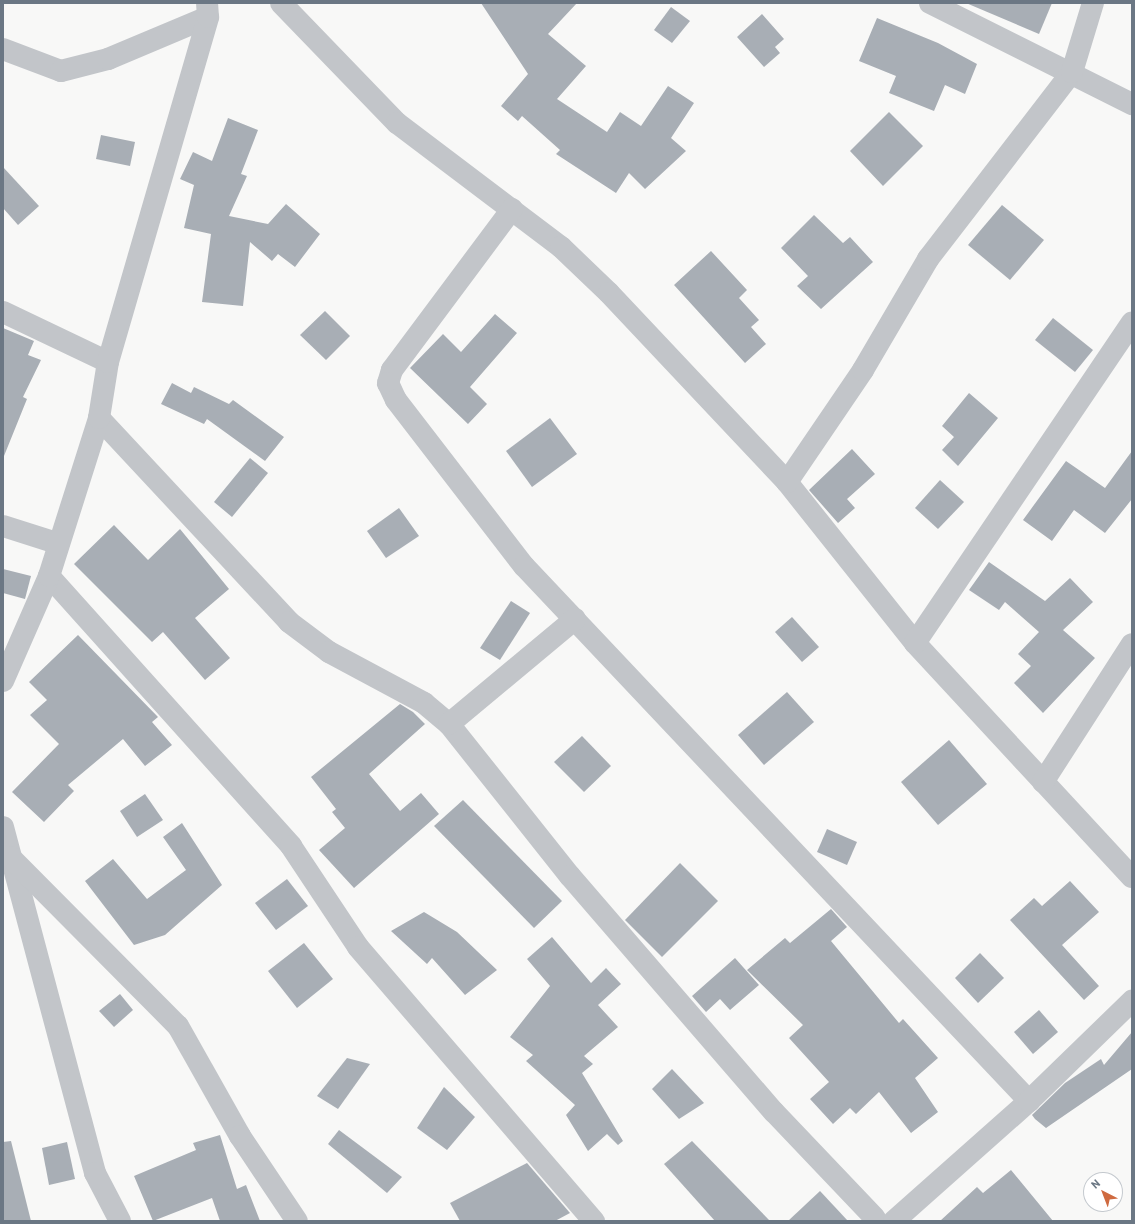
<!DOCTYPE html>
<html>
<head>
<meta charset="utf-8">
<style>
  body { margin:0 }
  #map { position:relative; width:1135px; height:1224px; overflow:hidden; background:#f8f8f7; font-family:Barlow,sans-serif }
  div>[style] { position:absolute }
  .building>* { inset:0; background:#a8aeb5 }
  .street>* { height:22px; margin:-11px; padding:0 11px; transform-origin:11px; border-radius:11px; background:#c2c5c9 }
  span { translate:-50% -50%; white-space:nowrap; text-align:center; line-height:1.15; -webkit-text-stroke:4px #fff; paint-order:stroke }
  .frame { position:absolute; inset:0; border:4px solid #6b7784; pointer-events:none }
  .north { position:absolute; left:1083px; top:1172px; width:40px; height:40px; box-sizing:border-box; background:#fff; border:1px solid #c4c9ce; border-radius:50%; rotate:318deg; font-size:11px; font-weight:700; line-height:16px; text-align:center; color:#6b7784 }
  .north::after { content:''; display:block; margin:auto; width:14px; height:18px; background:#cf6a40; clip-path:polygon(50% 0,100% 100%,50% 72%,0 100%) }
</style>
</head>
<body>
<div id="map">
  <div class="building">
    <div style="clip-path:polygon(481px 3px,577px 3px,548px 34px,586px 66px,557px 99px,607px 132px,620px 112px,641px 126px,668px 86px,694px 103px,671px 138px,686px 151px,645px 189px,629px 173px,616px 193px,556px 154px,560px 150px,522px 116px,518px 121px,501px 106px,528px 74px)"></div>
    <div style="clip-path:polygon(966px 3px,1052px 3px,1039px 34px)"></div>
    <div style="clip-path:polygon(671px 7px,690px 21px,672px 43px,654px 30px)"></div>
    <div style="clip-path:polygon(762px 14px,784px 39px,775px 47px,780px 53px,764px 67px,737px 37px)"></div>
    <div style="clip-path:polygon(877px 18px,938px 43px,977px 64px,965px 94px,945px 85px,934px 111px,889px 93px,896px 76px,859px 61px)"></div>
    <div style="clip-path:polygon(889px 112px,923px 146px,883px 186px,850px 151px)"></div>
    <div style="clip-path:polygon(228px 118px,258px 130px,241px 174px,247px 176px,229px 216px,268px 224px,286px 204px,320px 234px,295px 267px,278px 254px,272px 261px,250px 242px,243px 306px,202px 302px,211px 234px,184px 228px,194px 185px,180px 179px,193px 152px,212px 161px)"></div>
    <div style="clip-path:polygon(101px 135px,135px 142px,130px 166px,96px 159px)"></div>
    <div style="clip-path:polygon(3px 167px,39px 206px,18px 225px,3px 208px)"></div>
    <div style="clip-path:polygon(1002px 205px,1044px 240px,1010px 280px,968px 245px)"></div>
    <div style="clip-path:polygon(814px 215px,843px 243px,850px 237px,873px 262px,821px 309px,797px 286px,808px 276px,781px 248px)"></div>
    <div style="clip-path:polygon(711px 251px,747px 290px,739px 298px,759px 320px,751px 327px,766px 344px,745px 363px,674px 285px)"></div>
    <div style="clip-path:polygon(325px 311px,350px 336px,326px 360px,300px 335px)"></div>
    <div style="clip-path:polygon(495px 314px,517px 333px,470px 387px,487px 404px,468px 424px,410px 368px,443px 334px,461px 352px)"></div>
    <div style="clip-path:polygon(1053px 318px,1093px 350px,1075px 372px,1035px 340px)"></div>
    <div style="clip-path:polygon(3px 328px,34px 341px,28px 355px,41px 360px,23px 397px,27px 399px,4px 456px)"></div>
    <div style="clip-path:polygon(172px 383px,191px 393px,194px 387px,229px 404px,233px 400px,284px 437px,265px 461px,207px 419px,204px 424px,161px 404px)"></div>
    <div style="clip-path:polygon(969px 393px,998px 418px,958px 466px,942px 450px,954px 437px,942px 426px)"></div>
    <div style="clip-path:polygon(550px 418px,577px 454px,532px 487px,506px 451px)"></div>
    <div style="clip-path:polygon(852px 449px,875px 474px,847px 499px,855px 508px,838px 523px,809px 490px)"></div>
    <div style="clip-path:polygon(1132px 451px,1132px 499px,1105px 533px,1074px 510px,1052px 541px,1023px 520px,1066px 461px,1105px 488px)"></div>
    <div style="clip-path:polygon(250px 458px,268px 473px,232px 517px,214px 502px)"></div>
    <div style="clip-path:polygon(940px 480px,964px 502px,938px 529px,915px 508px)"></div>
    <div style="clip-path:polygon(399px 508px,419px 536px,386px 558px,367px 531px)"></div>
    <div style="clip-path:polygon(114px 525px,148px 560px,180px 529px,229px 589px,195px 618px,230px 658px,205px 680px,163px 632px,152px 642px,74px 564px)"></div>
    <div style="clip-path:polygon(989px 562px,1045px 601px,1070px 578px,1093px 602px,1063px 630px,1095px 658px,1043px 713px,1014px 683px,1031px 666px,1018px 654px,1039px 632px,1005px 602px,999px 610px,969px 590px)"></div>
    <div style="clip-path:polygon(3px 569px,31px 576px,25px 599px,3px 593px)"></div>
    <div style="clip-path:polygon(511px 601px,530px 613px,500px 660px,480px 648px)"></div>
    <div style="clip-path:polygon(792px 617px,819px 647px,802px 662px,775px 632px)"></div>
    <div style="clip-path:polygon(78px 635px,158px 717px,152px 722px,172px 745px,145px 766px,123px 739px,68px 785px,74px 791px,44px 822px,12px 792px,59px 744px,30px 715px,47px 700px,29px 682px)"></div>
    <div style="clip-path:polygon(787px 692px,814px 722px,764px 765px,738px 735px)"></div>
    <div style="clip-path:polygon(400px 704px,413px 712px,425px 724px,369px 774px,400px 811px,421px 793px,439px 814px,354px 888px,319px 850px,345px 828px,332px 812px,336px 809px,311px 777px)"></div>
    <div style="clip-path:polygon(582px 736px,611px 766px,584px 792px,554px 762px)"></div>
    <div style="clip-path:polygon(949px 740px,987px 784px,938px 825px,901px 782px)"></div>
    <div style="clip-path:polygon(145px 794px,163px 820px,137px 837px,120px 811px)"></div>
    <div style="clip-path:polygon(463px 800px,562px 901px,534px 928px,434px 826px)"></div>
    <div style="clip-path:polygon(182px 823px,222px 885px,165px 935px,134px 945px,85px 881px,113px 859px,147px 899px,186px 870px,163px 837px)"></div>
    <div style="clip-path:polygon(827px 829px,857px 842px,847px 865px,817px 852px)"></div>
    <div style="clip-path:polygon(680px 863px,718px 901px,662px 957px,625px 920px)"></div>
    <div style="clip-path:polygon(287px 879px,308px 906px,276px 930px,255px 903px)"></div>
    <div style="clip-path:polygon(1070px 881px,1099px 912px,1062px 945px,1099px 986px,1084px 1000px,1010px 920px,1034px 898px,1042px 906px)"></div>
    <div style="clip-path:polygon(831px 909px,847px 927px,831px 941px,899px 1023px,903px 1019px,938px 1058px,915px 1078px,938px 1112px,911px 1133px,879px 1092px,856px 1114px,850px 1108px,833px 1124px,810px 1099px,829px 1082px,789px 1038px,803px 1025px,747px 970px,785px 938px,790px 943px)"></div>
    <div style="clip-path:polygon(424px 912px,457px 932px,497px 970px,465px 995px,432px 958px,427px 964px,391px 931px)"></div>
    <div style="clip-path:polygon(552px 937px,591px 983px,606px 968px,621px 984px,598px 1005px,618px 1027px,584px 1056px,593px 1064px,582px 1073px,623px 1141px,618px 1145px,607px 1134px,588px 1151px,566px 1115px,575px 1105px,526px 1061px,533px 1055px,510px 1037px,550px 986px,527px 959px)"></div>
    <div style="clip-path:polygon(304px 943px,333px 979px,297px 1008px,268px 971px)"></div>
    <div style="clip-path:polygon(980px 953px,1004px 978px,978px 1003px,955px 978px)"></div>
    <div style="clip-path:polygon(735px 958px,759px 985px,730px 1010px,720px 999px,706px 1012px,692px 996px)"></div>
    <div style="clip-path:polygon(120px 994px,133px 1010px,114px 1027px,99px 1011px)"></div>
    <div style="clip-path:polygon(1039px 1010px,1058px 1032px,1033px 1054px,1014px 1032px)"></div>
    <div style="clip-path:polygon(1132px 1032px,1132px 1069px,1046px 1128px,1035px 1119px,1032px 1115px,1065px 1083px,1101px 1059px,1104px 1065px)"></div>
    <div style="clip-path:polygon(347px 1058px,370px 1064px,338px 1109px,317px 1096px)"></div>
    <div style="clip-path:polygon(672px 1069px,704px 1103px,679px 1119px,652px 1089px)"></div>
    <div style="clip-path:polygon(444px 1087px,475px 1117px,447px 1150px,417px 1128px)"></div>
    <div style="clip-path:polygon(339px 1130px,402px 1177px,387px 1193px,328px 1144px)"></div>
    <div style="clip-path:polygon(220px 1135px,237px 1189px,246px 1185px,260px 1221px,220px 1221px,212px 1198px,153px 1221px,134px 1176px,196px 1150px,193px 1143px)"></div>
    <div style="clip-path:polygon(11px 1141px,31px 1221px,3px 1221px,3px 1142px)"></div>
    <div style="clip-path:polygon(692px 1141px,770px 1221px,715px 1221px,664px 1164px)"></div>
    <div style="clip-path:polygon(67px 1142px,75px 1179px,49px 1185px,42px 1148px)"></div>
    <div style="clip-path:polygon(527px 1163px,570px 1213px,555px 1221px,460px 1221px,450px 1203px)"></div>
    <div style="clip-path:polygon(1011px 1170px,1053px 1221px,940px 1221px,977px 1187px,983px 1193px)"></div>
    <div style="clip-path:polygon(820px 1191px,848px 1221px,788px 1221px)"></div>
  </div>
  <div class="street">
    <div style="left:281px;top:3px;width:167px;rotate:46deg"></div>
    <div style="left:397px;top:123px;width:206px;rotate:37.1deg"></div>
    <div style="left:561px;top:247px;width:66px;rotate:43.8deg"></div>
    <div style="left:609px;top:293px;width:260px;rotate:46.7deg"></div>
    <div style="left:787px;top:482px;width:206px;rotate:51.5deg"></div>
    <div style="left:915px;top:643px;width:319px;rotate:47.2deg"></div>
    <div style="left:930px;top:3px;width:226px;rotate:26.6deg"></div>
    <div style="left:3px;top:49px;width:62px;rotate:20.8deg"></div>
    <div style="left:61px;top:71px;width:49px;rotate:-14.3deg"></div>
    <div style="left:108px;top:59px;width:108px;rotate:-22.8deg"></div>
    <div style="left:512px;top:209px;width:201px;rotate:126.7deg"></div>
    <div style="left:392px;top:370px;width:14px;rotate:107deg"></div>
    <div style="left:388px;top:383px;width:19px;rotate:65deg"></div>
    <div style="left:396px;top:400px;width:210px;rotate:52.4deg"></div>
    <div style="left:524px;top:566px;width:736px;rotate:46.65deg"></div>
    <div style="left:3px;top:312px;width:116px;rotate:25.5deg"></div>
    <div style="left:99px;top:418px;width:279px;rotate:47deg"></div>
    <div style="left:289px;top:622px;width:50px;rotate:36.9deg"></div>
    <div style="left:329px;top:652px;width:108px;rotate:28.2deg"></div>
    <div style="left:424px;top:703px;width:33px;rotate:40deg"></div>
    <div style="left:449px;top:724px;width:194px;rotate:51.5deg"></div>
    <div style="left:570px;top:876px;width:312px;rotate:49.2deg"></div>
    <div style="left:774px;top:1112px;width:146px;rotate:46.4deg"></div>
    <div style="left:787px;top:482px;width:135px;rotate:-55.8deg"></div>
    <div style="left:863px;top:370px;width:129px;rotate:-59.6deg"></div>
    <div style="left:928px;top:259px;width:236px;rotate:-52.4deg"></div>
    <div style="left:1072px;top:72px;width:72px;rotate:-73.1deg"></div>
    <div style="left:3px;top:526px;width:57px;rotate:17.5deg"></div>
    <div style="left:49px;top:576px;width:363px;rotate:48.1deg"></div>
    <div style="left:291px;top:846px;width:121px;rotate:56.4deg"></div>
    <div style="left:358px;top:947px;width:362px;rotate:49.3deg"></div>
    <div style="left:915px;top:643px;width:387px;rotate:-55.9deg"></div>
    <div style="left:3px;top:681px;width:115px;rotate:-66.3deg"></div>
    <div style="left:49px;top:576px;width:166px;rotate:-72.4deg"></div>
    <div style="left:99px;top:418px;width:57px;rotate:-80.9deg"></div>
    <div style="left:108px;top:362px;width:359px;rotate:-73.8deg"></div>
    <div style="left:208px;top:17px;width:14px;rotate:-94deg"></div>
    <div style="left:449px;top:724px;width:164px;rotate:-39.8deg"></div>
    <div style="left:1043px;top:782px;width:164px;rotate:-57.2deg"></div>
    <div style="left:3px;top:827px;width:358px;rotate:75.1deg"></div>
    <div style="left:95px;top:1173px;width:54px;rotate:62.5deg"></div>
    <div style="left:10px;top:857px;width:238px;rotate:45.2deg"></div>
    <div style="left:178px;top:1026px;width:126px;rotate:60.6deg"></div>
    <div style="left:240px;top:1136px;width:102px;rotate:56.2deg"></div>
    <div style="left:894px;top:1221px;width:181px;rotate:-41.6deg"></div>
    <div style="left:1029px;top:1101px;width:144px;rotate:-44.2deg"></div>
  </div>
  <div class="frame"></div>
  <div class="north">N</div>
</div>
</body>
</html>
